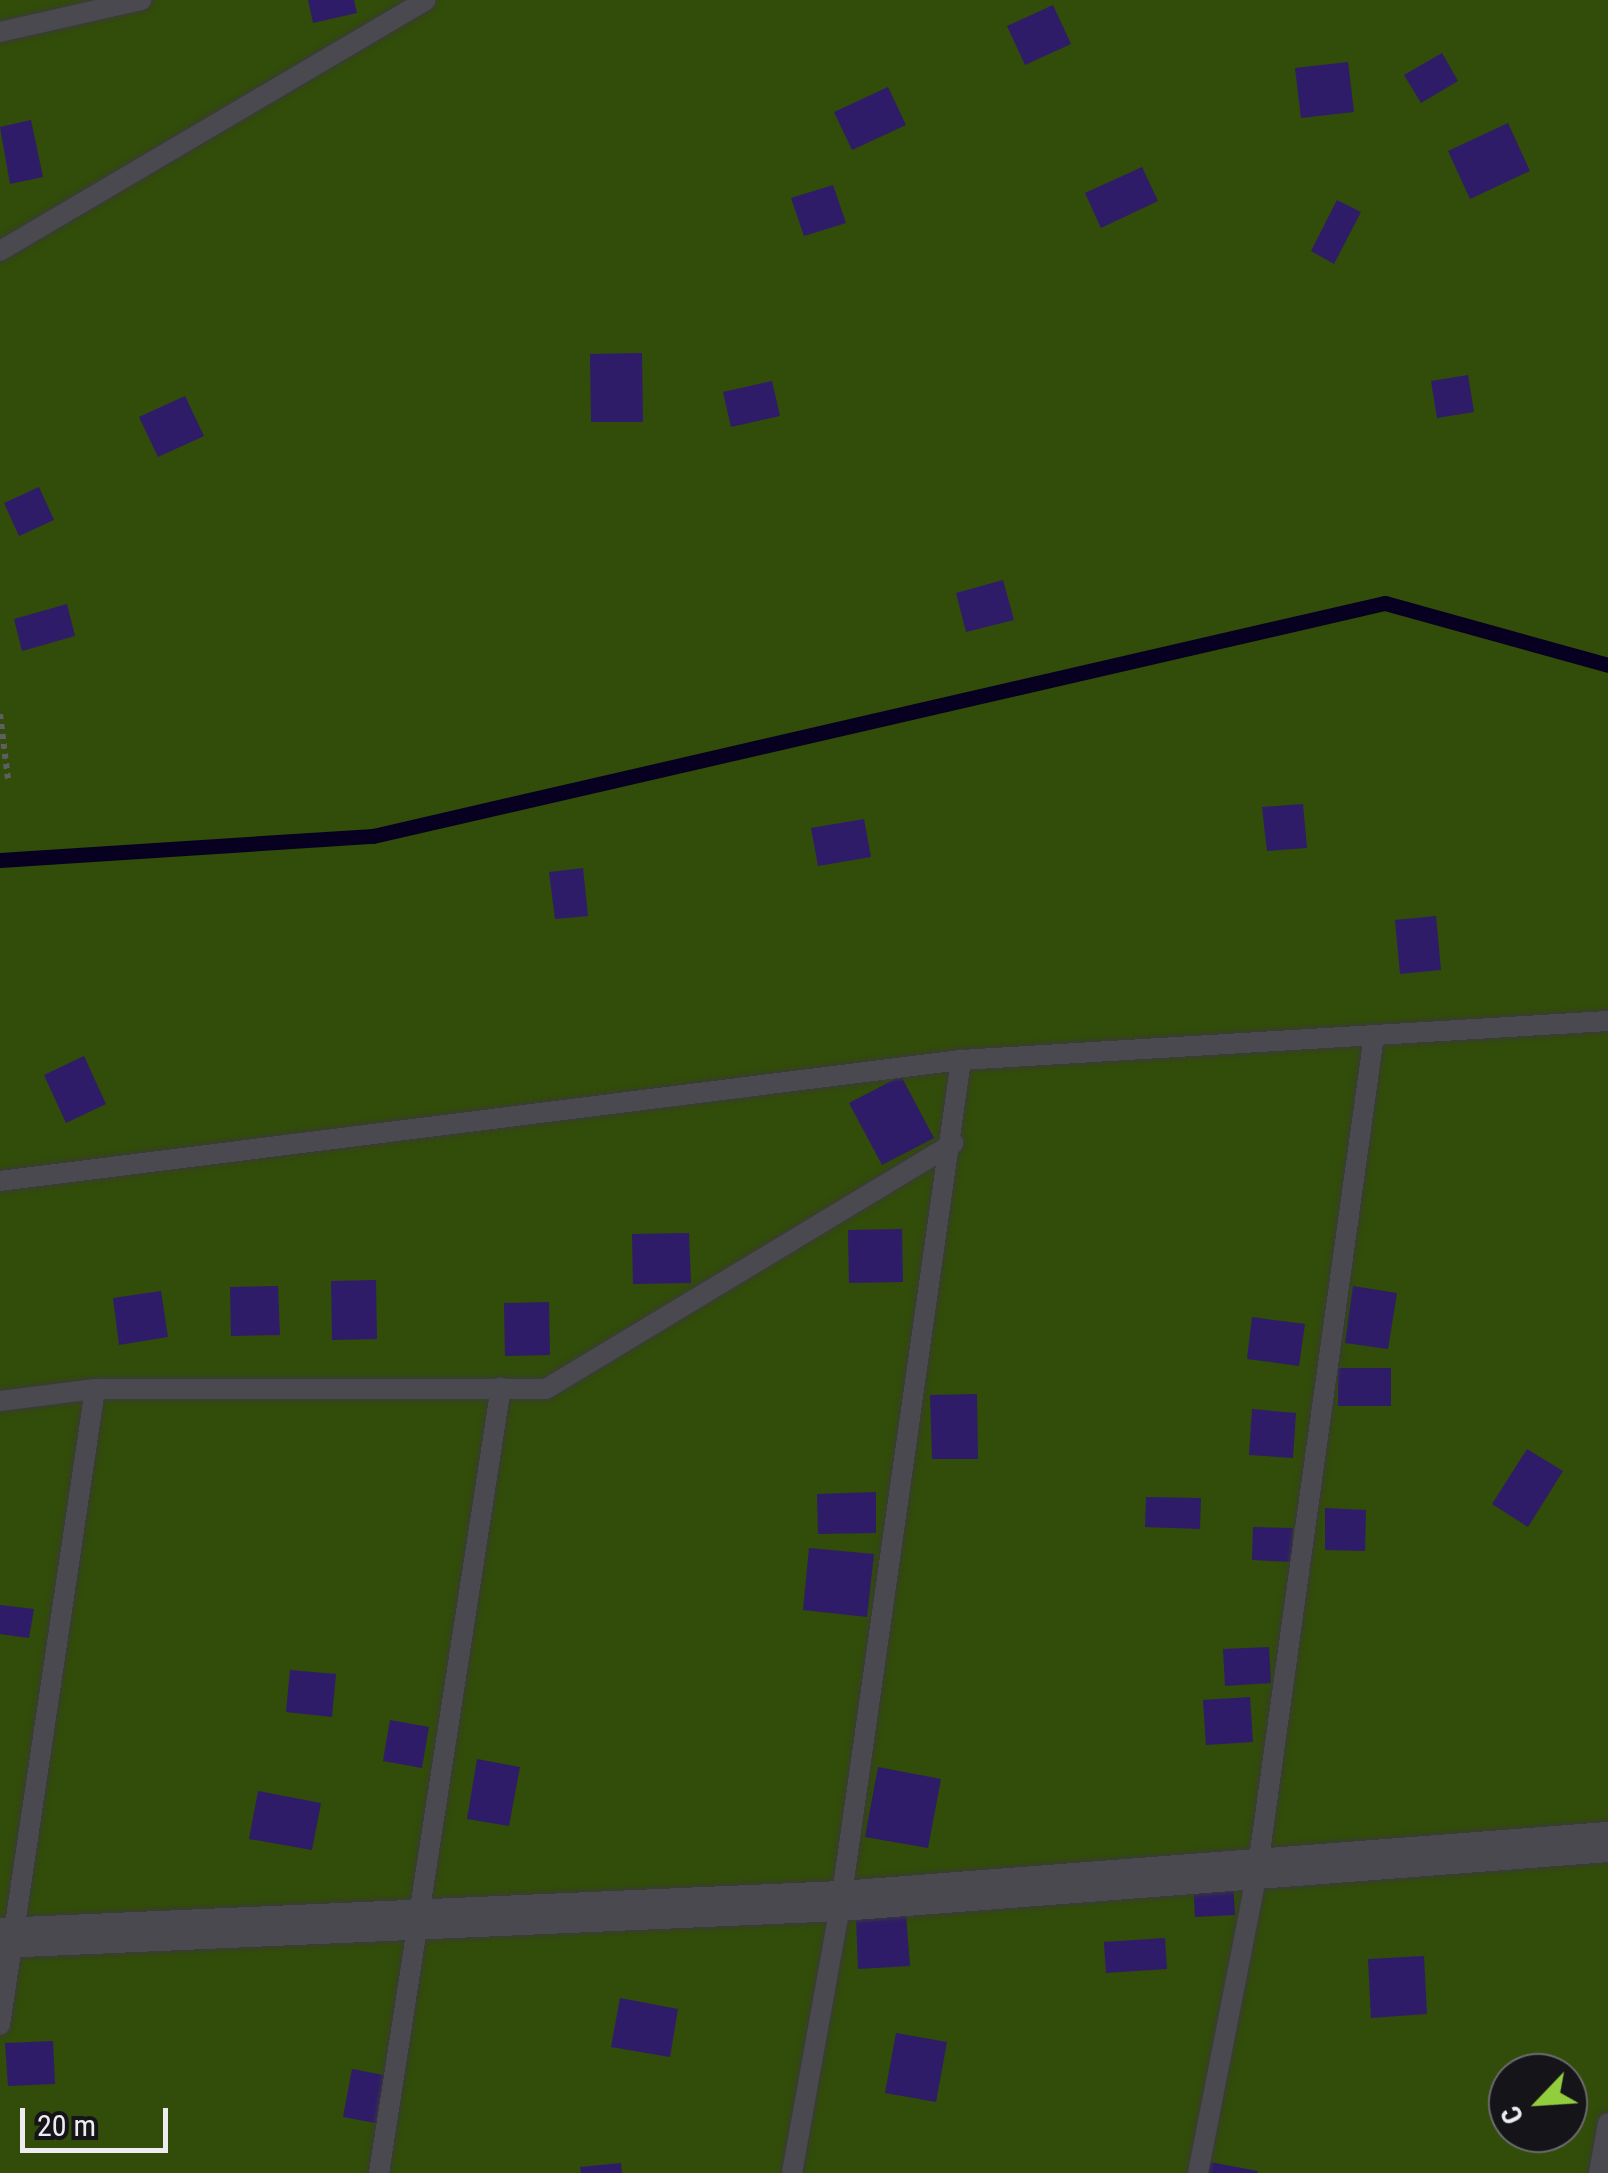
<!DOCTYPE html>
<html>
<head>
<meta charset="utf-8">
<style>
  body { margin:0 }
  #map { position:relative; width:1608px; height:2173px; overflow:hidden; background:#1e1d22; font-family:"Roboto Condensed",sans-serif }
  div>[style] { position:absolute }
  .green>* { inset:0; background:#324c09 }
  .stream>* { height:15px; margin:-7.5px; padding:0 7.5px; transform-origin:7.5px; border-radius:7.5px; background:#070020 }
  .building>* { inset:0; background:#2f1c69 }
  .path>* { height:6px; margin-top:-3px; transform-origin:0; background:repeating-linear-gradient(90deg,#5f5e63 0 5px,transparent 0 10px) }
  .roads { filter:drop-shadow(0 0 2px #3a3a3e) drop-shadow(0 0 2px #3a3a3e) }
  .service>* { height:20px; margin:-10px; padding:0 10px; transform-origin:10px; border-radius:10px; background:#4a494f }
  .minor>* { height:40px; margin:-20px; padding:0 20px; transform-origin:20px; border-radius:20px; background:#4a494f }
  span { translate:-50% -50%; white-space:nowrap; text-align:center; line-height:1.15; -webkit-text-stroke:9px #141419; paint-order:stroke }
  .north { position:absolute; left:1488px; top:2053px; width:100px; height:100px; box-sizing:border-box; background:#141419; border:2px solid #6b6b6f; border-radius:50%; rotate:245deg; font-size:28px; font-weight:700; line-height:40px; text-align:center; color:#ededf0 }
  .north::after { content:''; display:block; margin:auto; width:35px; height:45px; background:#92cd3e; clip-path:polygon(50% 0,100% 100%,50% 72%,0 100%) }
  .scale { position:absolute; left:20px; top:2108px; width:148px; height:45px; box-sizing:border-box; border:5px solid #ededf0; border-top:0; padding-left:12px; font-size:30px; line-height:35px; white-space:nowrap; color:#ededf0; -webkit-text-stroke:8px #141419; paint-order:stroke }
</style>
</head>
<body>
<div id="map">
  <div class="green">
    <div style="clip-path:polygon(evenodd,0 0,1608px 0,1608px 2173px,0 2173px,0 0,1508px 2073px,1568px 2073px,1568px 2133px,1508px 2133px,1508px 2073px)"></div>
  </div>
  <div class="stream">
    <div style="left:0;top:860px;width:374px;rotate:-3.7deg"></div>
    <div style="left:373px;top:836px;width:1038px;rotate:-12.97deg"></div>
    <div style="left:1385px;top:603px;width:231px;rotate:15.5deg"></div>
  </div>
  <div class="building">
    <div style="clip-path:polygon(308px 0,354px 0,357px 13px,313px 23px)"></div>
    <div style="clip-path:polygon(1053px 5px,1071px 44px,1025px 65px,1007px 26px)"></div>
    <div style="clip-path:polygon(1442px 53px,1458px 81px,1421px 103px,1404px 75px)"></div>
    <div style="clip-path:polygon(1348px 62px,1354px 112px,1301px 118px,1295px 68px)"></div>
    <div style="clip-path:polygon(888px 87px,906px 125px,852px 150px,834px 112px)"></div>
    <div style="clip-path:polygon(31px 120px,43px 177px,10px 184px,0 127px)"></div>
    <div style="clip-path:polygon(1508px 123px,1530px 171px,1470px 199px,1448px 151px)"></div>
    <div style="clip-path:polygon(1142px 167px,1158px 201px,1101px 228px,1085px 193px)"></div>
    <div style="clip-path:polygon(833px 185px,846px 223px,804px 236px,791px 198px)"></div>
    <div style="clip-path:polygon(1337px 200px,1361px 212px,1334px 264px,1311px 251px)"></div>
    <div style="clip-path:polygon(642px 353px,643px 422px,591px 422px,590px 354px)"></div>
    <div style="clip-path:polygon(1468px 375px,1474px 412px,1437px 418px,1431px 381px)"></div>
    <div style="clip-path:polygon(772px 381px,780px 416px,731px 427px,723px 392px)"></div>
    <div style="clip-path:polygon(185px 396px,204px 436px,158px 457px,139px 417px)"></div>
    <div style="clip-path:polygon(39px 487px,54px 520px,19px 536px,4px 503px)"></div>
    <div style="clip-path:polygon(1003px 580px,1014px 620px,966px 632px,956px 593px)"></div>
    <div style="clip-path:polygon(67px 604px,75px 636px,22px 651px,14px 619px)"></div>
    <div style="clip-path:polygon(1303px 804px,1307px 848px,1267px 851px,1262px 807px)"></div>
    <div style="clip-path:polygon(864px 819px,871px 857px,818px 866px,811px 828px)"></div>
    <div style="clip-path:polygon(583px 868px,588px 916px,555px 919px,549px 872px)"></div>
    <div style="clip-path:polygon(1436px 916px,1441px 970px,1400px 974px,1395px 920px)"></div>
    <div style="clip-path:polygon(84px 1056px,106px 1104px,66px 1123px,44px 1075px)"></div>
    <div style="clip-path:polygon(901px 1076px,934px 1138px,882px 1165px,849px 1103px)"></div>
    <div style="clip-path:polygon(902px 1229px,903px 1282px,849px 1283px,848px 1230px)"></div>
    <div style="clip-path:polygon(689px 1233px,691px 1283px,633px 1284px,632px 1234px)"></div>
    <div style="clip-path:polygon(376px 1280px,377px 1339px,332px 1340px,331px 1281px)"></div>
    <div style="clip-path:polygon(278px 1286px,280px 1335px,231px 1336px,230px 1287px)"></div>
    <div style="clip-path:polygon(1353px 1286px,1397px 1293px,1388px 1349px,1345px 1343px)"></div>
    <div style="clip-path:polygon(161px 1291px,168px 1337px,119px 1345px,113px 1298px)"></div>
    <div style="clip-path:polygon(549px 1302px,550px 1355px,505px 1356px,504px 1303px)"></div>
    <div style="clip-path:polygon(1252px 1317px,1305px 1324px,1299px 1366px,1247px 1359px)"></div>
    <div style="clip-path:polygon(1338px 1368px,1391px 1368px,1391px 1406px,1338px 1406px)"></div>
    <div style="clip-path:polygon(977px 1394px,978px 1459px,932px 1459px,930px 1395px)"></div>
    <div style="clip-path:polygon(1252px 1409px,1296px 1413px,1293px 1458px,1249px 1455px)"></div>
    <div style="clip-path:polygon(1527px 1449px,1563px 1471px,1528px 1527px,1492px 1504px)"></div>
    <div style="clip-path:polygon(876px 1492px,876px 1533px,818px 1534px,817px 1494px)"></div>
    <div style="clip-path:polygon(1146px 1497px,1201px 1498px,1200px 1529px,1145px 1527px)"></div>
    <div style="clip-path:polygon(1325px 1508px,1366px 1510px,1365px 1551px,1325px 1550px)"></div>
    <div style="clip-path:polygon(1253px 1527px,1293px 1528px,1292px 1562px,1252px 1560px)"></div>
    <div style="clip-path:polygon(809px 1548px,874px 1554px,867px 1617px,803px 1610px)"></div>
    <div style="clip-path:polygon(0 1605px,34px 1609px,29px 1638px,0 1634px)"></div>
    <div style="clip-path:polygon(1269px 1647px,1271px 1683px,1225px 1686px,1223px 1649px)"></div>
    <div style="clip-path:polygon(290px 1670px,336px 1674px,332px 1717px,286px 1712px)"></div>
    <div style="clip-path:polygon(1250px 1697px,1253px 1742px,1206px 1745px,1203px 1700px)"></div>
    <div style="clip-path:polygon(390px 1720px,429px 1727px,422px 1768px,383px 1761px)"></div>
    <div style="clip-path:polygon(477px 1759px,520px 1767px,509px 1826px,467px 1819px)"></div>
    <div style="clip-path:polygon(878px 1767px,941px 1779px,928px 1848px,865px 1837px)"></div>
    <div style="clip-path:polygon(258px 1791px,321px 1803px,312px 1850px,249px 1839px)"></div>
    <div style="clip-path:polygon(1233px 1880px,1235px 1915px,1195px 1917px,1193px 1882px)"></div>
    <div style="clip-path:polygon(906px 1914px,910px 1966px,858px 1969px,856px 1917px)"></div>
    <div style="clip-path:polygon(1165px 1938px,1167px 1969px,1106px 1973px,1104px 1942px)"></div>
    <div style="clip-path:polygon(1424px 1956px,1427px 2014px,1371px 2018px,1368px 1959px)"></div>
    <div style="clip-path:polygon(620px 1998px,678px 2009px,670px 2057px,611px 2047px)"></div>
    <div style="clip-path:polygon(896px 2033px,947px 2042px,936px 2102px,885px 2093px)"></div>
    <div style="clip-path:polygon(53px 2041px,55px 2084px,8px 2086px,5px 2043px)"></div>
    <div style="clip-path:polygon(352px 2069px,389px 2076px,381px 2124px,343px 2117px)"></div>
    <div style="clip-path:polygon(1210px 2162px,1258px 2171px,1257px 2173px,1207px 2173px)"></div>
    <div style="clip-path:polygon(621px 2163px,622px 2173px,581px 2173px,580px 2167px)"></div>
  </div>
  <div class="path">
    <div style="left:0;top:714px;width:65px;rotate:83deg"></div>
  </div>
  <div class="roads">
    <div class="service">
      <div style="left:0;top:32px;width:145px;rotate:-12.8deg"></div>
      <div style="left:0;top:251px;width:494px;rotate:-30.5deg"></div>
      <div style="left:0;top:1181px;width:969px;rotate:-7.18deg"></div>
      <div style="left:961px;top:1060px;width:648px;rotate:-3.45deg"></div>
      <div style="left:0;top:1401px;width:96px;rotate:-7.2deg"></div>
      <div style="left:95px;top:1389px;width:451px"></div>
      <div style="left:546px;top:1389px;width:476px;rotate:-31.1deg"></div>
      <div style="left:0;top:2025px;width:643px;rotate:-81.5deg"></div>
      <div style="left:379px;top:2173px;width:795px;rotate:-81.18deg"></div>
      <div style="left:792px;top:2173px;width:276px;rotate:-79.8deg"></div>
      <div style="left:841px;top:1901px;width:850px;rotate:-81.88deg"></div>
      <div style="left:1198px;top:2173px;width:313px;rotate:-78.9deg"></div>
      <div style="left:1258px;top:1866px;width:832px;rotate:-82.05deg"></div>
      <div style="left:1599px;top:2173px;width:51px;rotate:-79.8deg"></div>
    </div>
    <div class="minor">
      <div style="left:0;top:1938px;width:842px;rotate:-2.52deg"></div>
      <div style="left:841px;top:1901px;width:769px;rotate:-4.4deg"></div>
    </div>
  </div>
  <div class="north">С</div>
  <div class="scale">20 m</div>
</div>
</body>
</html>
